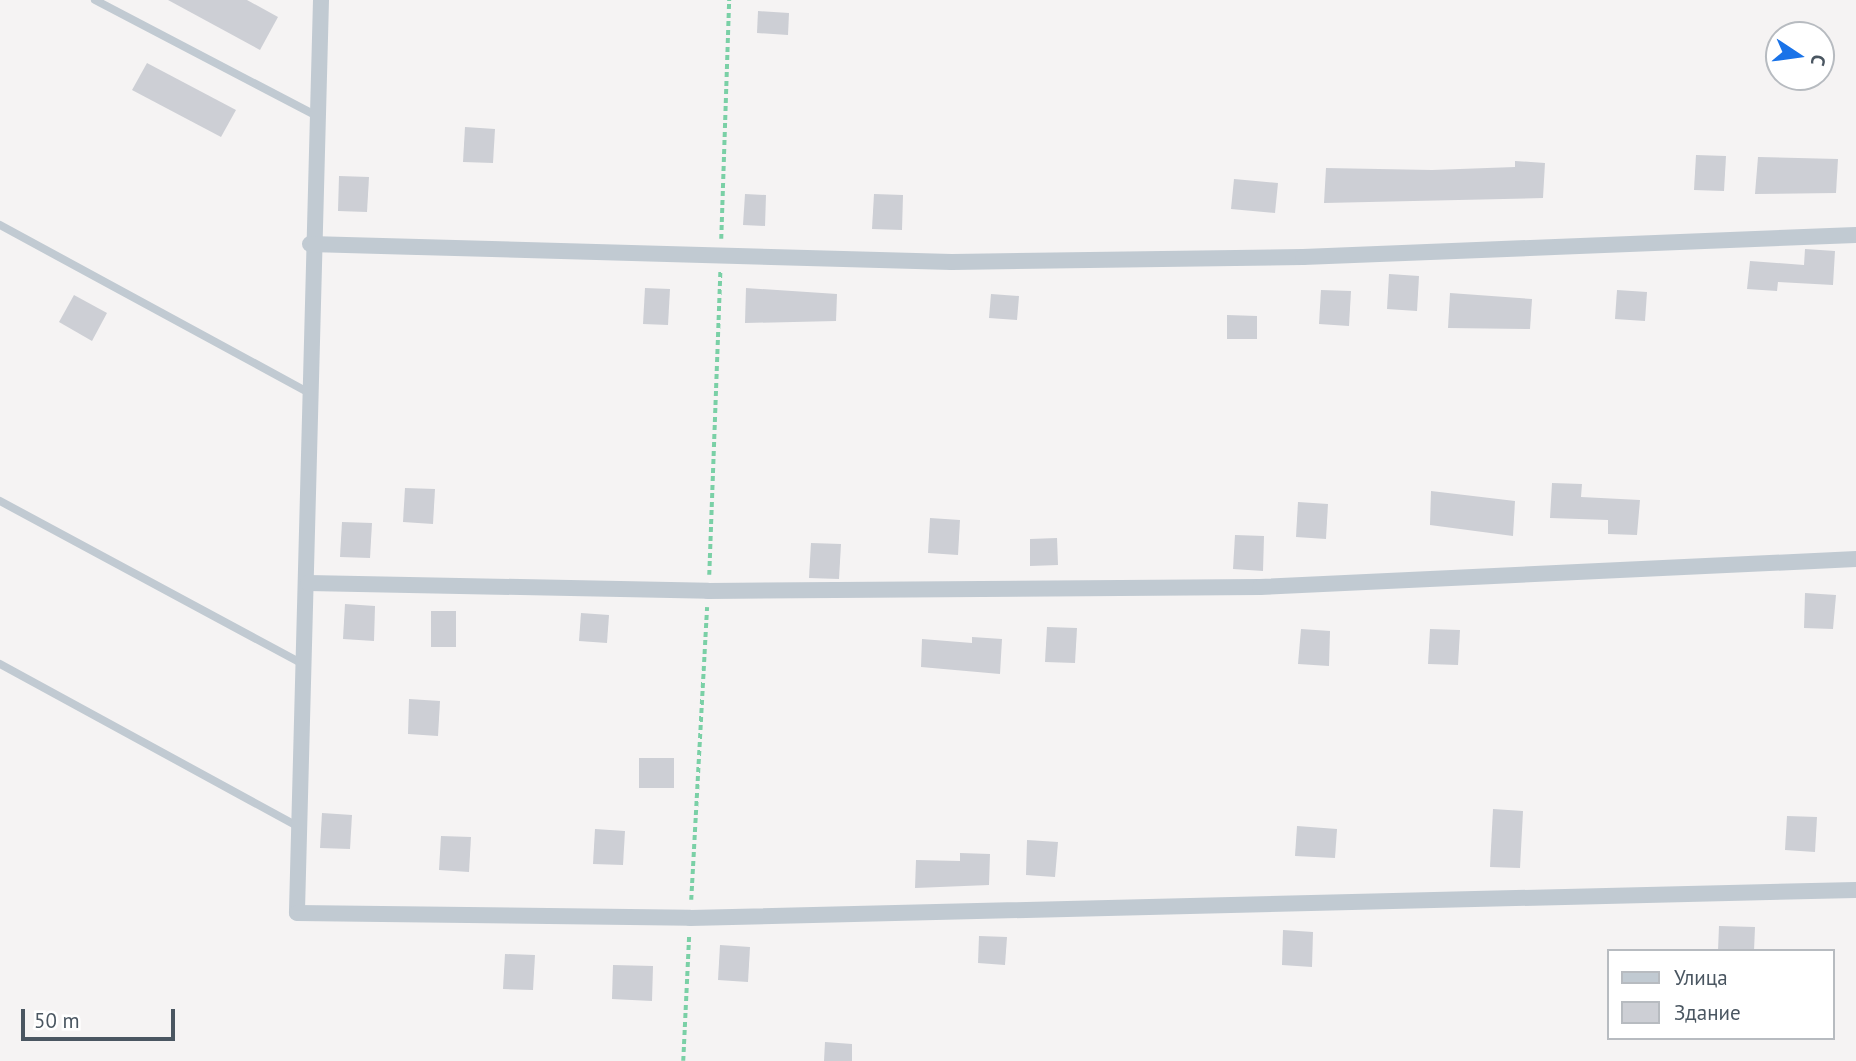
<!DOCTYPE html>
<html>
<head>
<meta charset="utf-8">
<style>
  body { margin:0 }
  #map { position:relative; width:1856px; height:1061px; overflow:hidden; background:#f5f3f3; font-family:"PT Sans",sans-serif }
  div>[style] { position:absolute }
  .building>* { inset:0; background:#cdcfd5 }
  .path>* { height:3.5px; margin-top:-1.75px; transform-origin:0; background:repeating-linear-gradient(90deg,#7ad0a6 0 5px,transparent 0 8.5px) }
  .lane>* { height:8px; margin:-4px; padding:0 4px; transform-origin:4px; border-radius:4px; background:#c1cad2 }
  .street>* { height:16px; margin:-8px; padding:0 8px; transform-origin:8px; border-radius:8px; background:#c1cad2 }
  span { translate:-50% -50%; white-space:nowrap; text-align:center; line-height:1.15; -webkit-text-stroke:7px #fff; paint-order:stroke }
  .legend { position:absolute; left:1607px; top:949px; width:228px; height:91px; box-sizing:border-box; background:#fff; border:2px solid #b7bbc0; margin:0; padding:9px 12px; list-style:none; font-size:21px; color:#4a5661 }
  .legend li { display:flex; align-items:center; gap:14px; height:35px }
  .legend b { width:35px; border:2px solid #b7bbc0 }
  .north { position:absolute; left:1765px; top:21px; width:70px; height:70px; box-sizing:border-box; background:#fff; border:2px solid #b7bbc0; border-radius:50%; rotate:103deg; font-size:19px; font-weight:700; line-height:28px; text-align:center; color:#4a5661 }
  .north::after { content:''; display:block; margin:auto; width:24px; height:32px; background:#1a73e8; clip-path:polygon(50% 0,100% 100%,50% 72%,0 100%) }
  .scale { position:absolute; left:21px; top:1009px; width:154px; height:32px; box-sizing:border-box; border:4px solid #4a5661; border-top:0; padding-left:9px; font-size:21px; line-height:24px; white-space:nowrap; color:#4a5661; -webkit-text-stroke:5px #fff; paint-order:stroke }
</style>
</head>
<body>
<div id="map">
  <div class="building">
    <div style="clip-path:polygon(168px 0,247px 0,278px 17px,260px 50px)"></div>
    <div style="clip-path:polygon(758px 11px,789px 13px,788px 35px,757px 33px)"></div>
    <div style="clip-path:polygon(147px 63px,236px 110px,221px 137px,132px 90px)"></div>
    <div style="clip-path:polygon(465px 127px,495px 129px,493px 163px,463px 162px)"></div>
    <div style="clip-path:polygon(1696px 155px,1726px 156px,1724px 191px,1694px 190px)"></div>
    <div style="clip-path:polygon(1758px 157px,1838px 159px,1836px 193px,1755px 194px)"></div>
    <div style="clip-path:polygon(1515px 161px,1545px 163px,1543px 198px,1324px 203px,1326px 168px,1432px 170px,1515px 167px)"></div>
    <div style="clip-path:polygon(339px 176px,369px 177px,367px 212px,338px 211px)"></div>
    <div style="clip-path:polygon(1234px 179px,1278px 183px,1275px 213px,1231px 209px)"></div>
    <div style="clip-path:polygon(745px 194px,766px 195px,765px 226px,743px 225px)"></div>
    <div style="clip-path:polygon(874px 194px,903px 195px,902px 230px,872px 229px)"></div>
    <div style="clip-path:polygon(1805px 249px,1835px 251px,1833px 285px,1778px 282px,1777px 291px,1747px 289px,1750px 261px,1804px 265px)"></div>
    <div style="clip-path:polygon(1389px 274px,1419px 276px,1417px 311px,1387px 309px)"></div>
    <div style="clip-path:polygon(645px 288px,670px 289px,668px 325px,643px 324px)"></div>
    <div style="clip-path:polygon(746px 288px,837px 294px,836px 321px,745px 323px)"></div>
    <div style="clip-path:polygon(1321px 290px,1351px 291px,1349px 326px,1319px 324px)"></div>
    <div style="clip-path:polygon(1617px 290px,1647px 292px,1645px 321px,1615px 319px)"></div>
    <div style="clip-path:polygon(1450px 293px,1532px 299px,1530px 329px,1448px 328px)"></div>
    <div style="clip-path:polygon(991px 294px,1019px 296px,1017px 320px,989px 318px)"></div>
    <div style="clip-path:polygon(74px 295px,107px 313px,92px 341px,59px 322px)"></div>
    <div style="clip-path:polygon(1227px 315px,1257px 316px,1257px 339px,1227px 339px)"></div>
    <div style="clip-path:polygon(1552px 483px,1582px 484px,1581px 497px,1640px 500px,1637px 535px,1608px 534px,1608px 520px,1550px 518px)"></div>
    <div style="clip-path:polygon(405px 488px,435px 489px,433px 524px,403px 522px)"></div>
    <div style="clip-path:polygon(1431px 491px,1515px 501px,1513px 536px,1430px 525px)"></div>
    <div style="clip-path:polygon(1298px 502px,1328px 504px,1326px 539px,1296px 537px)"></div>
    <div style="clip-path:polygon(930px 518px,960px 520px,958px 555px,928px 553px)"></div>
    <div style="clip-path:polygon(342px 522px,372px 523px,370px 558px,340px 557px)"></div>
    <div style="clip-path:polygon(1235px 535px,1264px 536px,1263px 571px,1233px 569px)"></div>
    <div style="clip-path:polygon(1057px 538px,1058px 565px,1030px 566px,1030px 539px)"></div>
    <div style="clip-path:polygon(811px 543px,841px 544px,839px 579px,809px 578px)"></div>
    <div style="clip-path:polygon(1805px 593px,1836px 595px,1833px 629px,1804px 628px)"></div>
    <div style="clip-path:polygon(345px 604px,375px 606px,374px 641px,343px 639px)"></div>
    <div style="clip-path:polygon(431px 611px,456px 611px,456px 647px,431px 647px)"></div>
    <div style="clip-path:polygon(581px 613px,609px 615px,607px 643px,579px 641px)"></div>
    <div style="clip-path:polygon(1047px 627px,1077px 628px,1075px 663px,1045px 662px)"></div>
    <div style="clip-path:polygon(1301px 629px,1330px 631px,1329px 666px,1298px 664px)"></div>
    <div style="clip-path:polygon(1430px 629px,1460px 630px,1458px 665px,1428px 664px)"></div>
    <div style="clip-path:polygon(972px 637px,1002px 639px,1000px 674px,921px 667px,922px 639px,972px 643px)"></div>
    <div style="clip-path:polygon(409px 699px,440px 701px,438px 736px,408px 734px)"></div>
    <div style="clip-path:polygon(639px 758px,674px 758px,674px 788px,639px 788px)"></div>
    <div style="clip-path:polygon(1493px 809px,1523px 811px,1520px 868px,1490px 867px)"></div>
    <div style="clip-path:polygon(322px 813px,352px 815px,350px 849px,320px 848px)"></div>
    <div style="clip-path:polygon(1787px 816px,1817px 817px,1815px 852px,1785px 850px)"></div>
    <div style="clip-path:polygon(1297px 826px,1337px 829px,1335px 858px,1295px 856px)"></div>
    <div style="clip-path:polygon(595px 829px,625px 831px,623px 865px,593px 864px)"></div>
    <div style="clip-path:polygon(441px 836px,471px 837px,469px 872px,439px 870px)"></div>
    <div style="clip-path:polygon(1027px 840px,1058px 842px,1055px 877px,1026px 875px)"></div>
    <div style="clip-path:polygon(960px 853px,990px 854px,989px 885px,915px 888px,916px 860px,960px 861px)"></div>
    <div style="clip-path:polygon(1719px 926px,1755px 927px,1754px 951px,1718px 951px)"></div>
    <div style="clip-path:polygon(1283px 930px,1313px 932px,1312px 967px,1282px 965px)"></div>
    <div style="clip-path:polygon(979px 936px,1007px 937px,1005px 965px,978px 963px)"></div>
    <div style="clip-path:polygon(720px 945px,750px 947px,748px 982px,718px 980px)"></div>
    <div style="clip-path:polygon(505px 954px,535px 955px,533px 990px,503px 989px)"></div>
    <div style="clip-path:polygon(613px 965px,653px 966px,652px 1001px,612px 999px)"></div>
    <div style="clip-path:polygon(825px 1042px,852px 1044px,852px 1061px,824px 1061px)"></div>
  </div>
  <div class="path">
    <div style="left:721px;top:239px;width:239px;rotate:-88.1deg"></div>
    <div style="left:709px;top:575px;width:304px;rotate:-87.9deg"></div>
    <div style="left:691px;top:900px;width:293px;rotate:-86.9deg"></div>
    <div style="left:683px;top:1061px;width:125px;rotate:-87.3deg"></div>
  </div>
  <div class="lane">
    <div style="left:95px;top:0;width:248px;rotate:27.6deg"></div>
    <div style="left:0;top:225px;width:353px;rotate:28.5deg"></div>
    <div style="left:0;top:501px;width:344px;rotate:28.3deg"></div>
    <div style="left:0;top:664px;width:341px;rotate:28.6deg"></div>
  </div>
  <div class="street">
    <div style="left:321px;top:0;width:913px;rotate:91.51deg"></div>
    <div style="left:297px;top:913px;width:393px;rotate:0.7deg"></div>
    <div style="left:690px;top:918px;width:1166px;rotate:-1.38deg"></div>
    <div style="left:310px;top:244px;width:642px;rotate:1.61deg"></div>
    <div style="left:952px;top:262px;width:351px;rotate:-0.8deg"></div>
    <div style="left:1303px;top:257px;width:553px;rotate:-2.28deg"></div>
    <div style="left:308px;top:583px;width:400px;rotate:1.1deg"></div>
    <div style="left:708px;top:591px;width:552px;rotate:-0.42deg"></div>
    <div style="left:1260px;top:587px;width:597px;rotate:-2.69deg"></div>
  </div>
  <ul class="legend">
  <li><b style="height:9px;background:#c1cad2"></b>Улица</li>
  <li><b style="height:19px;background:#cdcfd5"></b>Здание</li>
  </ul>
  <div class="north">С</div>
  <div class="scale">50 m</div>
</div>
</body>
</html>
